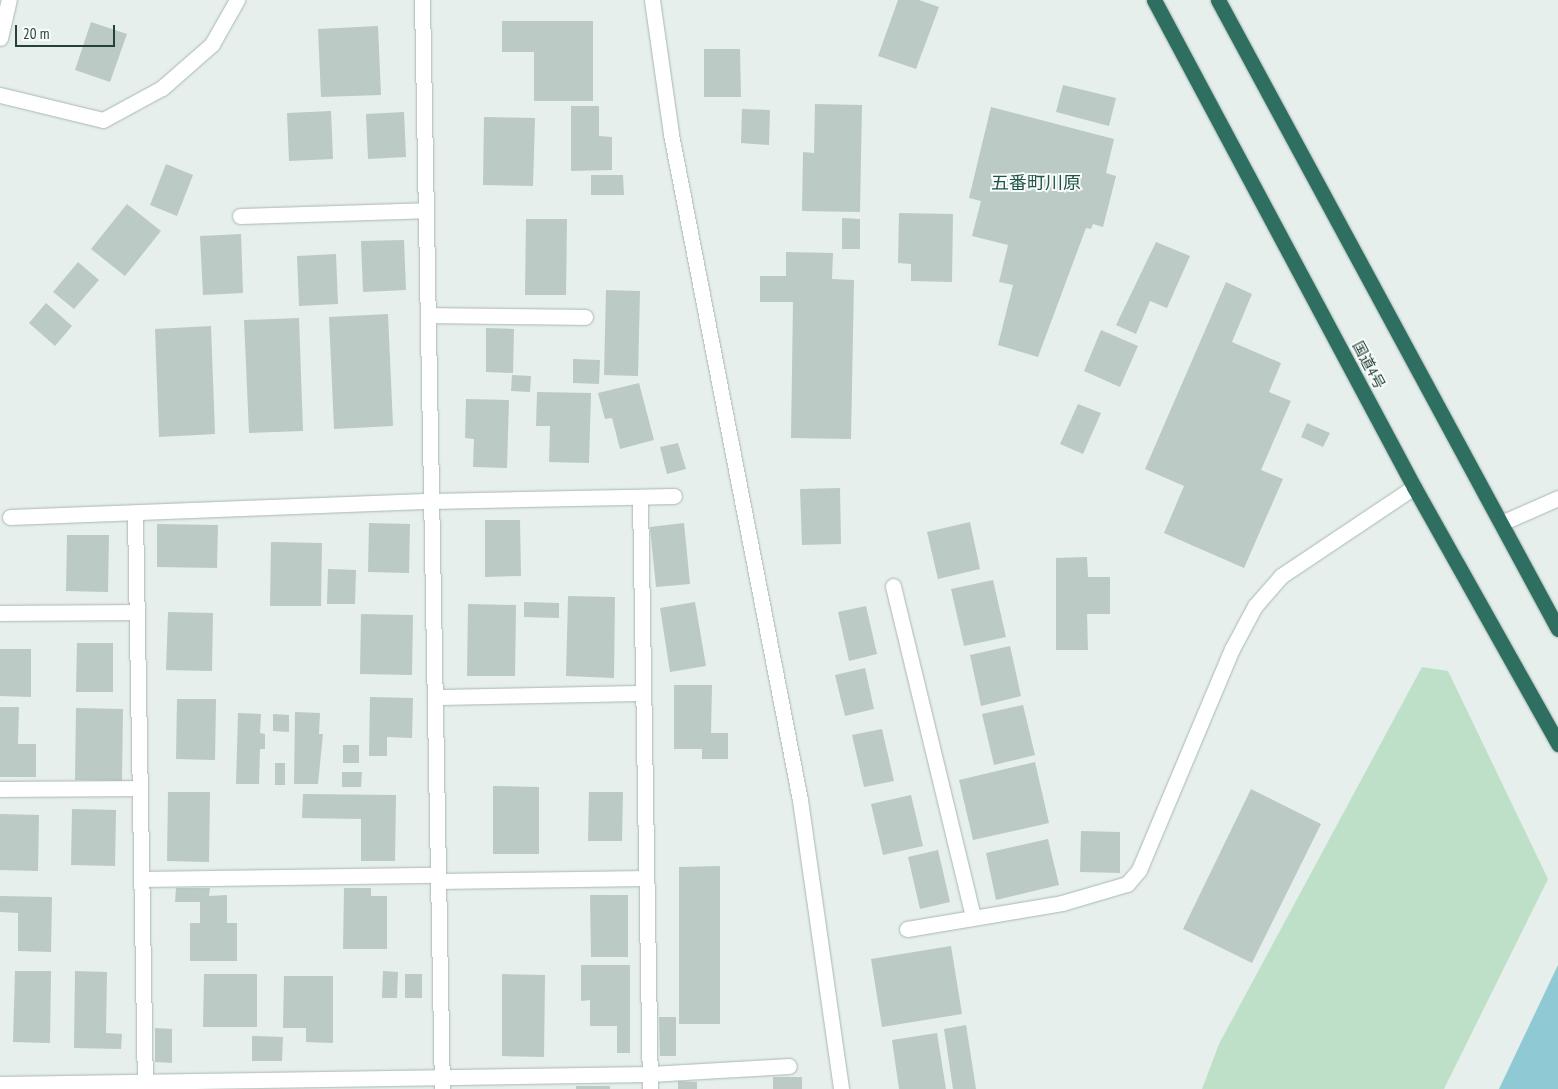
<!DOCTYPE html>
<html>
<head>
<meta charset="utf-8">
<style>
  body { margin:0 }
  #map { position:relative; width:1558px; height:1089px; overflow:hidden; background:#e6efeb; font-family:"PT Sans Narrow","Noto Sans JP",sans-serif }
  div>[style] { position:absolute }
  .green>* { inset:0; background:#bfe0c8 }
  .water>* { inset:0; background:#8ec9d4 }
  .building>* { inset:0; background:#bbcac4 }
  .roads { filter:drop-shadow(0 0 1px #a8b8b2) drop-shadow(0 0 1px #a8b8b2) }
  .minor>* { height:15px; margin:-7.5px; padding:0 7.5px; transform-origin:7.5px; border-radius:7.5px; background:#fff }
  .highway>* { height:15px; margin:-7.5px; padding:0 7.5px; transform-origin:7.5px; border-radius:7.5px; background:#2f6f62 }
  span { translate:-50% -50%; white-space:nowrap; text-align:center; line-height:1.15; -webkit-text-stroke:4px #f7fbf9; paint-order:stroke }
  .street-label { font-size:15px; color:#24423a }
  .quarter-label { font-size:18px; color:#1f5548 }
  .scale { position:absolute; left:15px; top:25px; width:100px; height:22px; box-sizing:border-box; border:2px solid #24423a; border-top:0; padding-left:6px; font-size:15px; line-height:18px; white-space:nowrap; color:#24423a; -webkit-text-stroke:4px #f7fbf9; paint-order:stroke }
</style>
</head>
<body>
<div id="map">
  <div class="green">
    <div style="clip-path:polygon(1422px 667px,1448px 671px,1548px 879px,1444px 1089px,1202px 1089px,1219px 1044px)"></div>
  </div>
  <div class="water">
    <div style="clip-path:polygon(1558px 965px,1558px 1089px,1499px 1089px)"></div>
  </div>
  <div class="building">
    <div style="clip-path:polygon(898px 0,919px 0,939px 7px,916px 69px,878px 56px)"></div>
    <div style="clip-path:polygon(502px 21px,593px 21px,593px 101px,534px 101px,534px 52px,502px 52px)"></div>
    <div style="clip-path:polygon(91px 22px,127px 34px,110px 82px,75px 70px)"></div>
    <div style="clip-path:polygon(378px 26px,381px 95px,321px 97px,318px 29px)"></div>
    <div style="clip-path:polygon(704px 49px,740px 49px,741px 97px,704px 97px)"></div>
    <div style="clip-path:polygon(1063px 85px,1116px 98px,1109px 126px,1056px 112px)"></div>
    <div style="clip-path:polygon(815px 104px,862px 105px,860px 212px,802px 211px,803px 152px,814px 153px)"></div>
    <div style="clip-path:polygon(571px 106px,599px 106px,599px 136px,612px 137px,612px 170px,571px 171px)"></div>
    <div style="clip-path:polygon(991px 107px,1114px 139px,1106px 173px,1116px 176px,1103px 227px,1093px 224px,1091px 229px,1086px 228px,1038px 357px,998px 345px,1013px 285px,999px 282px,1008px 245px,972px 236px,981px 201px,969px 198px)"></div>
    <div style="clip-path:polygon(742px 109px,770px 110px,769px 145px,741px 143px)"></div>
    <div style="clip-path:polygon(331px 111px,333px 159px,289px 161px,287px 113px)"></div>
    <div style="clip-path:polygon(404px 112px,406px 157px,368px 159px,366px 114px)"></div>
    <div style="clip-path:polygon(484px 117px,535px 118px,533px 186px,483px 185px)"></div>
    <div style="clip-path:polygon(166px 164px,193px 175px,177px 216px,150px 205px)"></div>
    <div style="clip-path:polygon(591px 175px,623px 175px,624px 195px,591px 195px)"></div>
    <div style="clip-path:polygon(127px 204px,161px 231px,125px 276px,91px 249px)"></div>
    <div style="clip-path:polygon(899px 213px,953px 214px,952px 282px,911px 281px,911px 264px,898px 263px)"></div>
    <div style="clip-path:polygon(842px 218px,860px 219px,860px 249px,842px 249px)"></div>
    <div style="clip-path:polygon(526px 219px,567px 219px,566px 295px,525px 295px)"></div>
    <div style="clip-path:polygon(241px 234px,243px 293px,203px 295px,200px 236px)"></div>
    <div style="clip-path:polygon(404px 240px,406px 290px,363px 292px,361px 241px)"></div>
    <div style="clip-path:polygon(1156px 242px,1190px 256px,1167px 308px,1150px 301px,1136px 334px,1116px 325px)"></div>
    <div style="clip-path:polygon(786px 252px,833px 253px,832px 279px,854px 280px,851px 439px,791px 438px,793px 302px,760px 302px,760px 276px,786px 276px)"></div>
    <div style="clip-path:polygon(336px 254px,338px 304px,299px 306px,297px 256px)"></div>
    <div style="clip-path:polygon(78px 262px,99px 280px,74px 309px,53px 292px)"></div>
    <div style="clip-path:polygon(1226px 282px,1252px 294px,1232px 342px,1281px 363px,1269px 392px,1291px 401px,1261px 470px,1283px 479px,1244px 568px,1164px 533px,1184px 486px,1145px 469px)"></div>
    <div style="clip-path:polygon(606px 290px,640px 291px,638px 376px,604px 375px)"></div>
    <div style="clip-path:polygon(46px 303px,72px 326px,55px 346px,29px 323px)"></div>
    <div style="clip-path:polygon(388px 314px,393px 426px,334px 429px,329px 317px)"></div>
    <div style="clip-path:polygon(299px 318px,303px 431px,249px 433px,244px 320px)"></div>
    <div style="clip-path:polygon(211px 326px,215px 434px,159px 437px,155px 329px)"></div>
    <div style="clip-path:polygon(486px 328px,514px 329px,513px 373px,486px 372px)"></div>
    <div style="clip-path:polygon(1101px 330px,1138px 346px,1120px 387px,1084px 371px)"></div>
    <div style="clip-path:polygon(573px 359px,600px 360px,599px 384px,573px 383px)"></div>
    <div style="clip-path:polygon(512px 375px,531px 376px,530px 392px,511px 391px)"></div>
    <div style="clip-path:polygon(639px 383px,654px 440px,620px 449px,612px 418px,605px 419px,598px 393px)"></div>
    <div style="clip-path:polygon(537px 392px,591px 393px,589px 463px,549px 462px,550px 426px,536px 426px)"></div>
    <div style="clip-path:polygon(466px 399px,509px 400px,507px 468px,473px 467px,474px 439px,465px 438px)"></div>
    <div style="clip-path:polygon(1078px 404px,1101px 413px,1083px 454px,1060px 444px)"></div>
    <div style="clip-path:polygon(1307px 423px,1330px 433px,1323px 447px,1301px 437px)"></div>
    <div style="clip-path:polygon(678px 443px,686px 469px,667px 474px,660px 447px)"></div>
    <div style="clip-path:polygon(840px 488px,841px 544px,802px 545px,800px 489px)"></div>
    <div style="clip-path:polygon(485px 520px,520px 520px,521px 576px,485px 577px)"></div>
    <div style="clip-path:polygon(970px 522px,980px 569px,938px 579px,927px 532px)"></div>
    <div style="clip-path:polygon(369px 523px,410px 524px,409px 573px,368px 572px)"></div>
    <div style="clip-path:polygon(684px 523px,690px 584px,656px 587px,650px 527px)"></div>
    <div style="clip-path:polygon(157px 524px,218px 525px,217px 568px,157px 567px)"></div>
    <div style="clip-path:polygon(67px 535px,109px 535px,108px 592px,66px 591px)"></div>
    <div style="clip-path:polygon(271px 542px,322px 543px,321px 606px,270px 606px)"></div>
    <div style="clip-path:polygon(1087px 557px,1088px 577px,1110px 577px,1110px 614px,1087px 614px,1088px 650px,1056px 650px,1056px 558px)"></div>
    <div style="clip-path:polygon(328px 569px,356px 570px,355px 604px,327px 604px)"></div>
    <div style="clip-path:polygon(993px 580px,1006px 637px,964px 646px,951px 589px)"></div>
    <div style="clip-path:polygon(568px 596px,615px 597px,614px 678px,566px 676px)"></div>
    <div style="clip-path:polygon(524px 602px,559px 603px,559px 618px,524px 617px)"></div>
    <div style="clip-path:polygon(695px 602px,706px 666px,670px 672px,660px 608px)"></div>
    <div style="clip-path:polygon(468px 604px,516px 605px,515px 676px,467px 676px)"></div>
    <div style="clip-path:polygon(866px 606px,877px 654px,849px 661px,838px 612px)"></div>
    <div style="clip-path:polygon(168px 612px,213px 613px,212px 671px,166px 670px)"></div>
    <div style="clip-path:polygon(361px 614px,413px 615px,412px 675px,360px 674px)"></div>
    <div style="clip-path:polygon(77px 643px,113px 643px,113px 692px,76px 692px)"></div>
    <div style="clip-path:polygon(1010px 646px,1021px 696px,981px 706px,970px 655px)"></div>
    <div style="clip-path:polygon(0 649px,31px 649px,31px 697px,0 696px)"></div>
    <div style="clip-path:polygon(865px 668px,874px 709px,845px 716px,835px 675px)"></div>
    <div style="clip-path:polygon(674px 685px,712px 685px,711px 733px,728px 733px,728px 759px,702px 759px,702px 749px,674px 749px)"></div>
    <div style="clip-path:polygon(370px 697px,413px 698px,412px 738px,387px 737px,387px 756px,369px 756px)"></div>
    <div style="clip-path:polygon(177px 699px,216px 699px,215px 760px,176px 759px)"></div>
    <div style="clip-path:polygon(1023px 705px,1035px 755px,994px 765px,982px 714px)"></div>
    <div style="clip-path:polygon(0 707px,19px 707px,18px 744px,36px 744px,36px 777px,0 777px)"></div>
    <div style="clip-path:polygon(76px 708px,123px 709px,122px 781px,75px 780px)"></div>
    <div style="clip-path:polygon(295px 712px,320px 713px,319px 734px,323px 734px,318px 784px,294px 784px)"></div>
    <div style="clip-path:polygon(238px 713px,261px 714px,260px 733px,265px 734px,265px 749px,260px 749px,259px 784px,236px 784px)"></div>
    <div style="clip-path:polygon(273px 714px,289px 715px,289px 732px,273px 731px)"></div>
    <div style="clip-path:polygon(882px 729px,894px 781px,864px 787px,852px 735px)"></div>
    <div style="clip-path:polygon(343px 745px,359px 745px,359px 763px,343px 763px)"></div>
    <div style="clip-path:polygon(1035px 762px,1049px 823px,973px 840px,959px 780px)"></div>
    <div style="clip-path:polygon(275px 763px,285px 763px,285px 785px,275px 785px)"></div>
    <div style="clip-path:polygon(342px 772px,362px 772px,361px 787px,342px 787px)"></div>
    <div style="clip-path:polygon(493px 786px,539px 787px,539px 854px,493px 854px)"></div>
    <div style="clip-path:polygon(1251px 789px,1321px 824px,1252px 963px,1183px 929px)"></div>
    <div style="clip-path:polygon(168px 792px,210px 792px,209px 862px,167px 861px)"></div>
    <div style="clip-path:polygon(589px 792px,623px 792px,622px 841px,588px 841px)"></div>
    <div style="clip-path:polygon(303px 794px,396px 795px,395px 861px,361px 861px,361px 819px,302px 818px)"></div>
    <div style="clip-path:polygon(911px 795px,923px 846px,883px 855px,871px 804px)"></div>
    <div style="clip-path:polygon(72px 809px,116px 810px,115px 866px,71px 865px)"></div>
    <div style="clip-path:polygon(0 814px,39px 815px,38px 871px,0 870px)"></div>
    <div style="clip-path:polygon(1081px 831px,1120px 832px,1120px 873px,1080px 872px)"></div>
    <div style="clip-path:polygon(1048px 839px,1059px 885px,996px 900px,986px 853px)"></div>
    <div style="clip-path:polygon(938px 850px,950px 902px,920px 909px,908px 857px)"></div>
    <div style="clip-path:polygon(720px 866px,720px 1024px,679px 1024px,679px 867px)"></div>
    <div style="clip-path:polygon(176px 888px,210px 888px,209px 896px,227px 895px,227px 923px,237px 923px,237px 961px,190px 961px,190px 923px,200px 923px,200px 902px,175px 902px)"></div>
    <div style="clip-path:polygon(344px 888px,371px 888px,371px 896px,387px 896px,387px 949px,343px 949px)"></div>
    <div style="clip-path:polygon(590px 895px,628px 895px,628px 957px,591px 957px)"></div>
    <div style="clip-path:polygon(0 896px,52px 897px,51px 952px,18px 951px,18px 913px,0 912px)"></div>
    <div style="clip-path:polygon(951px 946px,962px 1014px,882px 1027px,871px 959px)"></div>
    <div style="clip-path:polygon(581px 965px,630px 965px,630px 1053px,617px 1053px,617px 1026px,590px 1026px,590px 1000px,581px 1001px)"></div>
    <div style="clip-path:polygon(15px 971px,51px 971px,50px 1043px,13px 1042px)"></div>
    <div style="clip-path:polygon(75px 971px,107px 972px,106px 1033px,122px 1034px,121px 1049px,74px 1048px)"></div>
    <div style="clip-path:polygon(383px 971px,398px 972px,397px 998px,382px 998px)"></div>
    <div style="clip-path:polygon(204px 974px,257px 974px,257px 1027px,203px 1027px)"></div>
    <div style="clip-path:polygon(405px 974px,422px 974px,422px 998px,405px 998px)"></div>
    <div style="clip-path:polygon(502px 974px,545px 975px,544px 1057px,502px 1056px)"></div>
    <div style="clip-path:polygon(284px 976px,333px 976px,333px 1043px,306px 1042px,306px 1028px,283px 1028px)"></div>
    <div style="clip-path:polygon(659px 1017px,676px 1017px,676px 1056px,660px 1056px)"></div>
    <div style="clip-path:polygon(966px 1025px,976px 1089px,953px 1089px,944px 1029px)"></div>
    <div style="clip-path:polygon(155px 1028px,172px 1029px,172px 1063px,155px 1062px)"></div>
    <div style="clip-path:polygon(937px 1033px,946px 1089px,899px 1089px,892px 1040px)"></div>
    <div style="clip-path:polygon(252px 1036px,283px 1037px,282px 1061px,252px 1061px)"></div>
    <div style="clip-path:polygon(773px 1077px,802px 1077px,802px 1089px,773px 1089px)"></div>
    <div style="clip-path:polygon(678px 1081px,697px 1082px,697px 1089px,678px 1089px)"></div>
    <div style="clip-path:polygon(576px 1086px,610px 1086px,610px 1089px,576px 1089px)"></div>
  </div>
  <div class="roads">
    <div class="minor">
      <div style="left:422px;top:0;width:1089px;rotate:88.95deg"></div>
      <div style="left:652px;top:0;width:135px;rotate:81.9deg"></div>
      <div style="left:671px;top:134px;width:678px;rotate:79.04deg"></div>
      <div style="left:800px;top:800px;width:292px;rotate:81.9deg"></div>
      <div style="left:0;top:38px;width:39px;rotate:-77deg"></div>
      <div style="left:0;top:95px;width:106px;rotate:13.6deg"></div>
      <div style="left:103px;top:120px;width:67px;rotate:-28.5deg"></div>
      <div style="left:162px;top:88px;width:67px;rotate:-41.3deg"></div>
      <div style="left:212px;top:44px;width:51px;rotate:-60.4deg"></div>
      <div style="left:240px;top:216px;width:186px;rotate:-1.8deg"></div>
      <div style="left:428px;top:315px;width:157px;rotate:0.7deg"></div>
      <div style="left:640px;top:498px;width:591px;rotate:89.03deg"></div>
      <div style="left:135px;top:515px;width:574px;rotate:89deg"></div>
      <div style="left:10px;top:517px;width:421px;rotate:-2.2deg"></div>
      <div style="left:431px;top:501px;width:243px;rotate:-1.2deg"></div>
      <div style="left:1501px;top:523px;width:62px;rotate:-23.7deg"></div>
      <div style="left:893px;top:586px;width:340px;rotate:76.4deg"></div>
      <div style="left:0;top:613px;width:136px;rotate:-0.4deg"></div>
      <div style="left:435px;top:697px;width:208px;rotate:-1.1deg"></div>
      <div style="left:0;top:789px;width:140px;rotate:-0.4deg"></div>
      <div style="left:142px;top:879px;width:296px;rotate:-0.8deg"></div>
      <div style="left:438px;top:881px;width:208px;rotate:-0.8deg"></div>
      <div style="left:907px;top:929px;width:157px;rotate:-9.5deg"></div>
      <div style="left:1062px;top:903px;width:68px;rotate:-16.3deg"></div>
      <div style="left:1127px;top:884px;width:18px;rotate:-49deg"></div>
      <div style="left:1139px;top:870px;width:240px;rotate:-67.2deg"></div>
      <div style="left:1232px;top:649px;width:49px;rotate:-61.9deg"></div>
      <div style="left:1255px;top:606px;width:40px;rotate:-49deg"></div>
      <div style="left:1281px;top:576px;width:160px;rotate:-33.8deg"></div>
      <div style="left:0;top:1084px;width:650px;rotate:-0.88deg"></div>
      <div style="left:650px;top:1074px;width:139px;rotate:-3.3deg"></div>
    </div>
    <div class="highway">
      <div style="left:1154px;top:0;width:552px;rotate:61.9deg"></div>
      <div style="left:1414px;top:487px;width:295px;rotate:60.7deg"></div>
      <div style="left:1218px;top:0;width:715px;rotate:61.61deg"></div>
    </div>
  </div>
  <div class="street-label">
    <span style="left:1369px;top:365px;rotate:62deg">国道4号</span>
  </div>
  <div class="quarter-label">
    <span style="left:1036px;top:183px">五番町川原</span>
  </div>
  <div class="scale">20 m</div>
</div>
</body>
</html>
